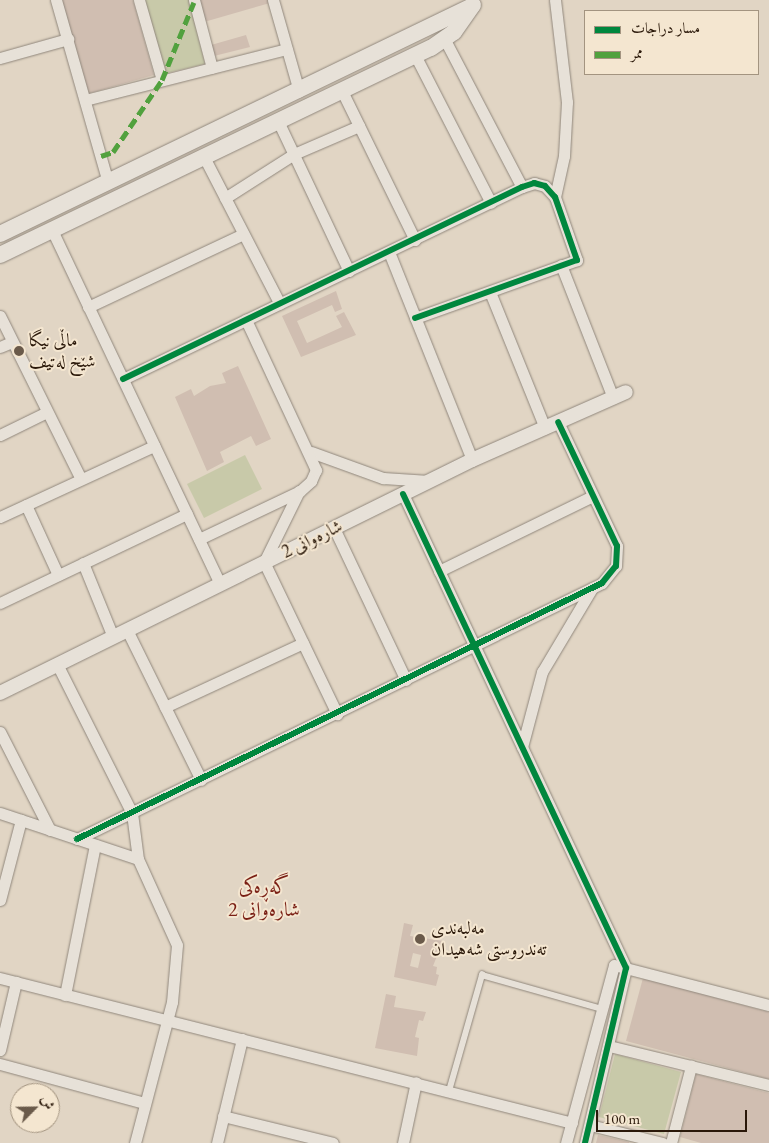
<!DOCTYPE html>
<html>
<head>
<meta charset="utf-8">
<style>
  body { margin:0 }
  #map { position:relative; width:769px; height:1143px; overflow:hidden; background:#e1d5c4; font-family:"EB Garamond",Amiri,serif }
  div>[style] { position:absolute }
  .green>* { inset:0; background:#c8c9a9 }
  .building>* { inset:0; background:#d0beb1 }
  .roads { filter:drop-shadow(0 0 1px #90877c) drop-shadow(0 0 1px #90877c) }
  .service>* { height:5.5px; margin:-2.75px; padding:0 2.75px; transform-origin:2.75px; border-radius:2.75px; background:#e7e1d8 }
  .minor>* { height:11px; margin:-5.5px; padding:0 5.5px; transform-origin:5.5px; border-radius:5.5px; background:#e7e1d8 }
  .tertiary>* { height:14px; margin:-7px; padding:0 7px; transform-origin:7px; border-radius:7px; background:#e7e1d8 }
  .secondary>* { height:16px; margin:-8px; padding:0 8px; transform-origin:8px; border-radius:8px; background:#e7e1d8 }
  .quiet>* { height:5px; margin-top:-2.5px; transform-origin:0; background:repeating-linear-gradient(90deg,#51a13e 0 10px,transparent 0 15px) }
  .cycleway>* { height:6px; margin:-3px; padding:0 3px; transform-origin:3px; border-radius:3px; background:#00873e }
  .dots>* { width:14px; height:14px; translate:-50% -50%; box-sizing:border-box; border:2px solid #f4e6d0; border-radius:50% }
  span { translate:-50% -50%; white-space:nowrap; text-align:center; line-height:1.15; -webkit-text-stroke:4px #f4e6d0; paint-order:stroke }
  .poi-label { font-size:18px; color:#2a1809 }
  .left { translate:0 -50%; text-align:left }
  .street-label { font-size:18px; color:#2a1809 }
  .quarter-label { font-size:20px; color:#7a1f14 }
  .legend { position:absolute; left:584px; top:10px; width:175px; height:65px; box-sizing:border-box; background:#f4e6d0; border:1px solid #a39480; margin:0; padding:6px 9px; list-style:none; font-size:15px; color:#2a1809 }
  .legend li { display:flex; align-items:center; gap:10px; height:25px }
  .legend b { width:25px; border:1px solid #a39480 }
  .north { position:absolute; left:10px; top:1083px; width:50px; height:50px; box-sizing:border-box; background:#f4e6d0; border:1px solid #a39480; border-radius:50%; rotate:67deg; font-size:14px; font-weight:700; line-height:20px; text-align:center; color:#2a1809 }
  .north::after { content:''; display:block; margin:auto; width:18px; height:22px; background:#6a5a4a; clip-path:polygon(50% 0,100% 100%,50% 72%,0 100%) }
  .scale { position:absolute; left:596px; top:1110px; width:151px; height:22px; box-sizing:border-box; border:2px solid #2a1809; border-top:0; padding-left:6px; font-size:15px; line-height:18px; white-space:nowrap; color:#2a1809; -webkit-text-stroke:4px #f4e6d0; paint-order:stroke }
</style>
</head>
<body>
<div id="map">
  <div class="green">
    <div style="clip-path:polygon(137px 0,189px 0,205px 64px,163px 74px)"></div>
    <div style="clip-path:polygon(245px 455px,262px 489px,204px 518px,187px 484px)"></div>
    <div style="clip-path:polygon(615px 1054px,681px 1072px,664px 1134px,599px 1117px)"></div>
  </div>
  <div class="building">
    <div style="clip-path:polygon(62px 0,133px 0,154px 75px,87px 94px)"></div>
    <div style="clip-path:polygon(198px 0,270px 0,270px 3px,204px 22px)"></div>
    <div style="clip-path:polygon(246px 35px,250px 47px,214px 56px,211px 45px)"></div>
    <div style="clip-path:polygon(336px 291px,342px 309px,335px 312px,332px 305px,297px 321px,307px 343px,342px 327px,336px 316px,344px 312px,356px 335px,301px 357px,282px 316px)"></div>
    <div style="clip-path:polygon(238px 366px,271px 439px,256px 446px,251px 436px,220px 452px,224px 462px,207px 471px,175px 397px,191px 389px,194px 396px,210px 386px,226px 383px,222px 373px)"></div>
    <div style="clip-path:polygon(evenodd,404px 923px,413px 925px,410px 936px,443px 941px,433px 966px,437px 967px,436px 974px,439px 975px,436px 986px,394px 977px,404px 923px,413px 953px,421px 955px,418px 968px,410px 966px,413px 953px)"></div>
    <div style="clip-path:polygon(643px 978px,769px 1012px,769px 1079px,626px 1041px)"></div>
    <div style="clip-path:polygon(386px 994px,396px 996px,394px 1007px,426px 1012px,423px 1021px,419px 1020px,415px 1037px,419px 1038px,417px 1056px,375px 1048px)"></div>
    <div style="clip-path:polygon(696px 1074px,769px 1093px,769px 1143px,701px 1143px,680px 1137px)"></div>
    <div style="clip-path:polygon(598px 1135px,629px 1142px,629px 1143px,596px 1143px)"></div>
  </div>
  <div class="roads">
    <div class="service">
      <div style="left:449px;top:1091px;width:121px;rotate:-74.1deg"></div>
      <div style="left:482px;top:975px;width:125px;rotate:15.8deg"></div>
    </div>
    <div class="minor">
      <div style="left:56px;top:0;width:189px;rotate:74.1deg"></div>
      <div style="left:139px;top:0;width:83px;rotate:74deg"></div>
      <div style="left:194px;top:0;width:70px;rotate:75.2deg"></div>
      <div style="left:273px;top:0;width:95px;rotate:74.1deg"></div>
      <div style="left:555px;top:0;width:103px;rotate:83.3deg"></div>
      <div style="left:567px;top:102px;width:54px;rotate:93.2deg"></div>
      <div style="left:564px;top:156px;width:42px;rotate:102.4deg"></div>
      <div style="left:445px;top:40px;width:166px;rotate:62.4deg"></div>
      <div style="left:415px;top:55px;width:166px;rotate:62.8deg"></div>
      <div style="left:0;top:58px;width:71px;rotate:-15.6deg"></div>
      <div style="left:342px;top:91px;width:166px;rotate:63.9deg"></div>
      <div style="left:85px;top:100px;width:208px;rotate:-14.2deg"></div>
      <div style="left:278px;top:121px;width:166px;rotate:64.7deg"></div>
      <div style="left:204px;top:157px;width:165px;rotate:62.7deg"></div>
      <div style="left:225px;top:198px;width:82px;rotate:-32.5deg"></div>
      <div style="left:294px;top:154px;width:71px;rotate:-23.3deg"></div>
      <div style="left:52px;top:230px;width:392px;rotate:64.6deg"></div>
      <div style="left:389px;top:252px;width:224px;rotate:68.2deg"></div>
      <div style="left:561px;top:265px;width:143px;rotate:68.6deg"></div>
      <div style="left:490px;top:292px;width:147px;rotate:68deg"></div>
      <div style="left:88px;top:307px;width:171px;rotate:-25.2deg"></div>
      <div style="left:0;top:316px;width:182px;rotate:63.6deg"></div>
      <div style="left:0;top:347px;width:13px;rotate:-23deg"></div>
      <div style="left:123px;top:379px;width:443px;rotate:-25.7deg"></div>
      <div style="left:522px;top:187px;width:13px;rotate:-18deg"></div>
      <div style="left:534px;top:183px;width:11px;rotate:15deg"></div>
      <div style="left:545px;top:186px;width:15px;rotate:48deg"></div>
      <div style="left:555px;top:197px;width:67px;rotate:70.8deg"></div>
      <div style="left:577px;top:260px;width:172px;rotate:160.3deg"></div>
      <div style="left:0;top:435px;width:52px;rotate:-26.1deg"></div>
      <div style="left:311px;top:452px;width:77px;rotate:19.9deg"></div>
      <div style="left:383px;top:478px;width:46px;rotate:3.7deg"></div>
      <div style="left:299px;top:491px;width:79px;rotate:116.2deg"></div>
      <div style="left:264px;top:562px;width:169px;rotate:64.3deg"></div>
      <div style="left:403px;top:494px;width:524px;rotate:64.8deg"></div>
      <div style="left:626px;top:968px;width:180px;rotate:103.2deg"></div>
      <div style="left:26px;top:505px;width:77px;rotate:65.4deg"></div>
      <div style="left:0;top:517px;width:170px;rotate:-24.8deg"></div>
      <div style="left:334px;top:528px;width:168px;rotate:64.7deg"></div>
      <div style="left:199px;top:539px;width:112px;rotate:-25.4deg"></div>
      <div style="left:300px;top:491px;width:15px;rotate:-42deg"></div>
      <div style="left:311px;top:481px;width:12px;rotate:-66deg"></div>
      <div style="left:316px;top:470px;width:166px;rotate:-115deg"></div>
      <div style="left:83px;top:563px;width:80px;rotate:67.9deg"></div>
      <div style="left:439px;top:571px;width:171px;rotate:-26deg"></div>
      <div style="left:0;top:603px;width:207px;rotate:-25.5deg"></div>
      <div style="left:127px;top:630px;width:167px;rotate:63.7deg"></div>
      <div style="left:57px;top:664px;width:167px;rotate:63.3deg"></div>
      <div style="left:132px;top:813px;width:46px;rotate:82.6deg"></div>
      <div style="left:138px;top:859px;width:94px;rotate:65.6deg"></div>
      <div style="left:177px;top:945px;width:57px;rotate:95deg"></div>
      <div style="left:172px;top:1002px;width:146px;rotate:104.7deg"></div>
      <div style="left:165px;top:707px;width:152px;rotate:-24.9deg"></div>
      <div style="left:0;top:732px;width:110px;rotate:63deg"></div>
      <div style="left:522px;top:747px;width:78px;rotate:-75.1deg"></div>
      <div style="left:542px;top:672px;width:98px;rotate:-59.2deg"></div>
      <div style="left:0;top:813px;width:145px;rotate:18.4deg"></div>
      <div style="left:77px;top:839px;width:584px;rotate:-25.99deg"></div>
      <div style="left:602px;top:583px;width:22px;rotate:-51deg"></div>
      <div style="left:616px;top:566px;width:20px;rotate:-87deg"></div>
      <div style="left:617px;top:546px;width:137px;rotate:-115.4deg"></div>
      <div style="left:0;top:900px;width:83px;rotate:-75.3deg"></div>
      <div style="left:0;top:978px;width:590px;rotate:14.22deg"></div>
      <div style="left:65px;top:995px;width:153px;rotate:-78.7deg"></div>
      <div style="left:609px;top:1046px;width:165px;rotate:13.7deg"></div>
      <div style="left:0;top:1050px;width:70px;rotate:-76.8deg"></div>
      <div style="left:0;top:1064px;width:150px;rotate:15.1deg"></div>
      <div style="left:223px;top:1116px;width:113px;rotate:13.8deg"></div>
      <div style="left:590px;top:1125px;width:75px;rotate:13.9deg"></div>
      <div style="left:217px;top:1143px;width:107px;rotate:-76.5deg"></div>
      <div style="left:403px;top:1143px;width:62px;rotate:-78deg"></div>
      <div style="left:566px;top:1143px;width:184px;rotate:-74.9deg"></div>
      <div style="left:614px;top:965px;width:160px;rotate:14.5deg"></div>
      <div style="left:671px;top:1143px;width:80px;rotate:-75.4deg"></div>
    </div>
    <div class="tertiary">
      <div style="left:0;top:693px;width:526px;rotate:-26.27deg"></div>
      <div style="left:472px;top:460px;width:168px;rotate:-23.8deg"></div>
    </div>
    <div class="secondary">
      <div style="left:0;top:234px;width:524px;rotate:-25.78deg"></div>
      <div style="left:0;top:255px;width:478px;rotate:-25.7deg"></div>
      <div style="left:431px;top:48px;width:28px;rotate:-35deg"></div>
      <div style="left:454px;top:32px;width:33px;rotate:-55deg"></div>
    </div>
  </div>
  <div class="quiet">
    <div style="left:101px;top:156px;width:13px;rotate:-18deg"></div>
    <div style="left:113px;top:152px;width:87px;rotate:-55.8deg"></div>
    <div style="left:162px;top:80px;width:84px;rotate:-67.7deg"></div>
  </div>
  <div class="cycleway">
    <div style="left:123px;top:379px;width:443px;rotate:-25.7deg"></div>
    <div style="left:522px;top:187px;width:13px;rotate:-18deg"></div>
    <div style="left:534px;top:183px;width:11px;rotate:15deg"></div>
    <div style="left:545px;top:186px;width:15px;rotate:48deg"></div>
    <div style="left:555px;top:197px;width:67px;rotate:70.8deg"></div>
    <div style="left:577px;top:260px;width:172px;rotate:160.3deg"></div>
    <div style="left:403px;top:494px;width:524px;rotate:64.8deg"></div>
    <div style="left:626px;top:968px;width:180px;rotate:103.2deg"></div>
    <div style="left:77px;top:839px;width:584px;rotate:-25.99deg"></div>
    <div style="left:602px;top:583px;width:22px;rotate:-51deg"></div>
    <div style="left:616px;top:566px;width:20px;rotate:-87deg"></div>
    <div style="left:617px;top:546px;width:137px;rotate:-115.4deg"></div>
  </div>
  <div class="dots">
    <div style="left:19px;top:351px;background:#6a5a4a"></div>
    <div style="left:420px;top:939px;background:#6a5a4a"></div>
  </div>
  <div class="poi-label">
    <span class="left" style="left:29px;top:351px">ماڵی نیگا<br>شێخ لەتیف</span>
    <span class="left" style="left:431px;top:939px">مەلبەندی<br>تەندروستی شەهیدان</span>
  </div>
  <div class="street-label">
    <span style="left:312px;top:539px;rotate:-26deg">شارەوانی 2</span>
  </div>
  <div class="quarter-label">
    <span style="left:264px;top:898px">گەڕەکی<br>شارەوانی 2</span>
  </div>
  <ul class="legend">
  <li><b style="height:6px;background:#00873e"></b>مسار دراجات</li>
  <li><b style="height:6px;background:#51a13e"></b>ممر</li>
  </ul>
  <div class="north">ش</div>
  <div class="scale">100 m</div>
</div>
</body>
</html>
